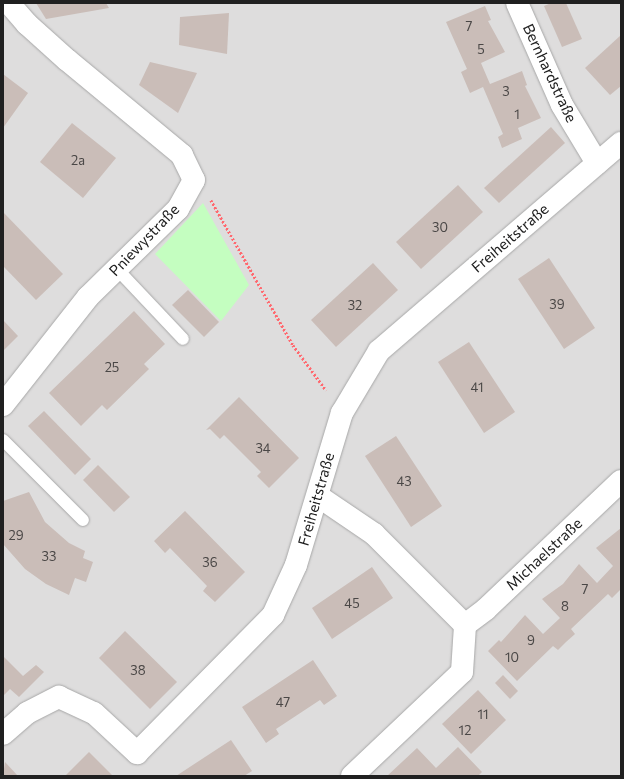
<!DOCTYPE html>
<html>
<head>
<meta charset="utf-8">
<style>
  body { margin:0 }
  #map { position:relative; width:624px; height:779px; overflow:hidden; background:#f1ece6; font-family:Commissioner,sans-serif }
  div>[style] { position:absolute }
  .residential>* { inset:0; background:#dedddd }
  .park>* { inset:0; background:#c4fec0 }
  .building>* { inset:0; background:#cabdb8 }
  .path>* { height:2.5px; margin-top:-1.25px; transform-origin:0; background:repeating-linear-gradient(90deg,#ff696f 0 2px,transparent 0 4px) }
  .roads { filter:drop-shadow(0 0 1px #a7a7a7) drop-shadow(0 0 1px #a7a7a7) }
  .service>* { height:12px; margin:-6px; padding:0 6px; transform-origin:6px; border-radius:6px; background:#fff }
  .minor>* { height:22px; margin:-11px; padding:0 11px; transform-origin:11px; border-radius:11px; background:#fff }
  span { translate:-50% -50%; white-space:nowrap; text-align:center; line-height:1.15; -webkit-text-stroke:3.5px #fff; paint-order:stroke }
  .number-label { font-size:13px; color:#4a4746 }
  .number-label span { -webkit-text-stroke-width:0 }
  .street-label { font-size:15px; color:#202020 }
  .frame { position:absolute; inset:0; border:4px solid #202020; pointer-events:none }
</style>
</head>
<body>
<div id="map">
  <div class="residential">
    <div style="clip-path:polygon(3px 3px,621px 3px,621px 776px,3px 776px)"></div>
  </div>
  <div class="park">
    <div style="clip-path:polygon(203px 203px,249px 285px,221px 321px,155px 254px)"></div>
  </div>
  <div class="building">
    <div style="clip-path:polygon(36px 3px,106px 3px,109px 8px,46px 19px)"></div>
    <div style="clip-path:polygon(551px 3px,566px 3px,582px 39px,562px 47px,544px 6px)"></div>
    <div style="clip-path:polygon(485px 6px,491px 20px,488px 21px,505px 52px,481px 63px,490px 84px,522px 71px,527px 85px,525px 86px,541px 118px,518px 128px,522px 139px,502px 148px,498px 137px,503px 134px,483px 87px,470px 93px,461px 72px,467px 69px,446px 22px)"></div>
    <div style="clip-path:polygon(229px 13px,227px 54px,179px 45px,180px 17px)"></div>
    <div style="clip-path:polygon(621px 35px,621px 86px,610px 95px,585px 68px)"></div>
    <div style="clip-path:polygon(150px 62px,197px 73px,178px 113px,139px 85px)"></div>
    <div style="clip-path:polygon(3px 74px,28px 93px,3px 128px)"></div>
    <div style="clip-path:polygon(72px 123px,116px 158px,83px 198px,40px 162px)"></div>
    <div style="clip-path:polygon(551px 127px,565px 143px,499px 203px,484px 188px)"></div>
    <div style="clip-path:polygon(458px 185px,483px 212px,421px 269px,396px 242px)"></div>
    <div style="clip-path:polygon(3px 212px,63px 274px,36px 300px,3px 266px)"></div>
    <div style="clip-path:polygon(549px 258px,595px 328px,564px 349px,518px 279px)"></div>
    <div style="clip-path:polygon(373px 263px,398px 290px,336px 347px,311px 320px)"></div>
    <div style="clip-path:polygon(188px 290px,219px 322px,204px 337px,172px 305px)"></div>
    <div style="clip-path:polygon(134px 311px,165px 344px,144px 364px,149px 369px,107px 410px,102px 405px,81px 426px,49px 393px)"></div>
    <div style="clip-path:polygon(3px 320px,18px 336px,3px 351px)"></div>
    <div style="clip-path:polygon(469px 342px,515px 412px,484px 433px,438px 362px)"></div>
    <div style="clip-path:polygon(239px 397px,299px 458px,269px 488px,257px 476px,261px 472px,224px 435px,220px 439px,210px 429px,206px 430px)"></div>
    <div style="clip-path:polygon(44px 411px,91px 459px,75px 475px,28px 426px)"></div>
    <div style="clip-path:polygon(396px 436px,442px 506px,411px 527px,365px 456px)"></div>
    <div style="clip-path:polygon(98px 465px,130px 497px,114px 512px,83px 480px)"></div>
    <div style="clip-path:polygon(29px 492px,45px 522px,69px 543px,85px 551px,83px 558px,93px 562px,86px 582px,75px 578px,69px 595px,46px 584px,25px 569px,3px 544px,3px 501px)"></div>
    <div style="clip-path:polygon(185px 511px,245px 572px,215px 602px,203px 591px,207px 586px,170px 548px,165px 553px,154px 541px)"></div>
    <div style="clip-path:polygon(621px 528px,621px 589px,612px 598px,608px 594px,571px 629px,575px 634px,566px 642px,558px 650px,553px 646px,517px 681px,488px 651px,499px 640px,501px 642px,525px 615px,543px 634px,560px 618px,542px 599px,563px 584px,579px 564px,597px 583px,613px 566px,596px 548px)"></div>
    <div style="clip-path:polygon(372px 567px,393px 598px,332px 639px,312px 608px)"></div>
    <div style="clip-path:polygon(125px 631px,177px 682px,150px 709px,99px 658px)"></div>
    <div style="clip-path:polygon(3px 656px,23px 676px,36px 665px,44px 672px,19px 697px,10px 689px,3px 696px)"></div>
    <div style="clip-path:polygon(313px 660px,337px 696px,324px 705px,320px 700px,276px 729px,279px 734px,266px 743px,242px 707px)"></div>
    <div style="clip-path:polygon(503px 675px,518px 691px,510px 699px,495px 683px)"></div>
    <div style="clip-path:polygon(478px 690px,506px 720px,471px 754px,442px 724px)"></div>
    <div style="clip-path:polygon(231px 740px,252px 771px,244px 776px,176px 776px)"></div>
    <div style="clip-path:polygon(458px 747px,482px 772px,478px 776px,387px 776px,417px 748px,436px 768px)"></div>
    <div style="clip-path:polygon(89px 752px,113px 776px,65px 776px)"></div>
    <div style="clip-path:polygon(5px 762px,18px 776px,3px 776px)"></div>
  </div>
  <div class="path">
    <div style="left:211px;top:200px;width:167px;rotate:60.5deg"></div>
    <div style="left:293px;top:345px;width:56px;rotate:53.7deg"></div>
  </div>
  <div class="roads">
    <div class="service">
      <div style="left:117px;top:269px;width:96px;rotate:46.7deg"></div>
      <div style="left:3px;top:440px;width:113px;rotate:45deg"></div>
    </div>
    <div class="minor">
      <div style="left:517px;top:3px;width:111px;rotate:66.2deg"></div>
      <div style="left:562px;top:105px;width:68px;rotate:58.9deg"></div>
      <div style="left:3px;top:405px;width:137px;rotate:-51.8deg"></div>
      <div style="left:88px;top:297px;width:126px;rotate:-44.4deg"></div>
      <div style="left:178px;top:209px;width:33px;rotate:-61deg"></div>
      <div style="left:194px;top:180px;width:28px;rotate:-116deg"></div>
      <div style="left:182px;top:155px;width:149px;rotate:-140.4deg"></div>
      <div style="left:67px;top:60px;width:54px;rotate:-138deg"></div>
      <div style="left:27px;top:24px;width:28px;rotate:-131deg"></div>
      <div style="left:318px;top:496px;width:68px;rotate:34.2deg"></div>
      <div style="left:374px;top:534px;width:129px;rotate:45deg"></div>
      <div style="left:465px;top:625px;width:26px;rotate:-37deg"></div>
      <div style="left:486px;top:609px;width:186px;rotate:-43.5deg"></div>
      <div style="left:3px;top:734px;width:32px;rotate:-41deg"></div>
      <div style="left:27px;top:713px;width:36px;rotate:-27deg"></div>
      <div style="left:59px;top:697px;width:38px;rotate:25deg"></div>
      <div style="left:94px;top:713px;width:59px;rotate:42.9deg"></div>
      <div style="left:137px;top:753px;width:194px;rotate:-45.4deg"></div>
      <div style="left:273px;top:615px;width:55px;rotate:-65.3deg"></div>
      <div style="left:296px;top:565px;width:159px;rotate:-73.2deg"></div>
      <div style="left:342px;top:413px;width:72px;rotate:-59.2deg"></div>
      <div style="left:379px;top:351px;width:319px;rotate:-40.7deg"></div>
      <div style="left:352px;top:776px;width:151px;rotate:-43.4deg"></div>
      <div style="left:462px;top:672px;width:47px;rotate:-86.3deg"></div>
    </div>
  </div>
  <div class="number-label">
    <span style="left:469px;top:26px">7</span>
    <span style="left:481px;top:49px">5</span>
    <span style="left:506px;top:91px">3</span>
    <span style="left:517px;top:114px">1</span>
    <span style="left:78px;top:160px">2a</span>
    <span style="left:440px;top:227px">30</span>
    <span style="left:557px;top:304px">39</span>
    <span style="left:355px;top:305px">32</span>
    <span style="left:112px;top:367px">25</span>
    <span style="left:477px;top:387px">41</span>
    <span style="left:263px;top:448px">34</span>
    <span style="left:404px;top:481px">43</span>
    <span style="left:16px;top:535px">29</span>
    <span style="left:49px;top:556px">33</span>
    <span style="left:210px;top:562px">36</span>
    <span style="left:585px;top:589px">7</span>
    <span style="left:352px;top:603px">45</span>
    <span style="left:565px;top:606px">8</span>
    <span style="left:531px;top:640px">9</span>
    <span style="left:512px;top:657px">10</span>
    <span style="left:138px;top:670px">38</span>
    <span style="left:283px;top:702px">47</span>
    <span style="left:483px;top:714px">11</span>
    <span style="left:465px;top:730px">12</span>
  </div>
  <div class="street-label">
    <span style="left:550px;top:73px;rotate:65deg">Bernhardstraße</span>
    <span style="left:510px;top:238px;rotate:-41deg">Freiheitstraße</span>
    <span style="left:144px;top:240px;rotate:-46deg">Pniewystraße</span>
    <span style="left:316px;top:499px;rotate:-74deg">Freiheitstraße</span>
    <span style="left:544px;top:554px;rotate:-43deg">Michaelstraße</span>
  </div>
  <div class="frame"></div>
</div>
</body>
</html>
